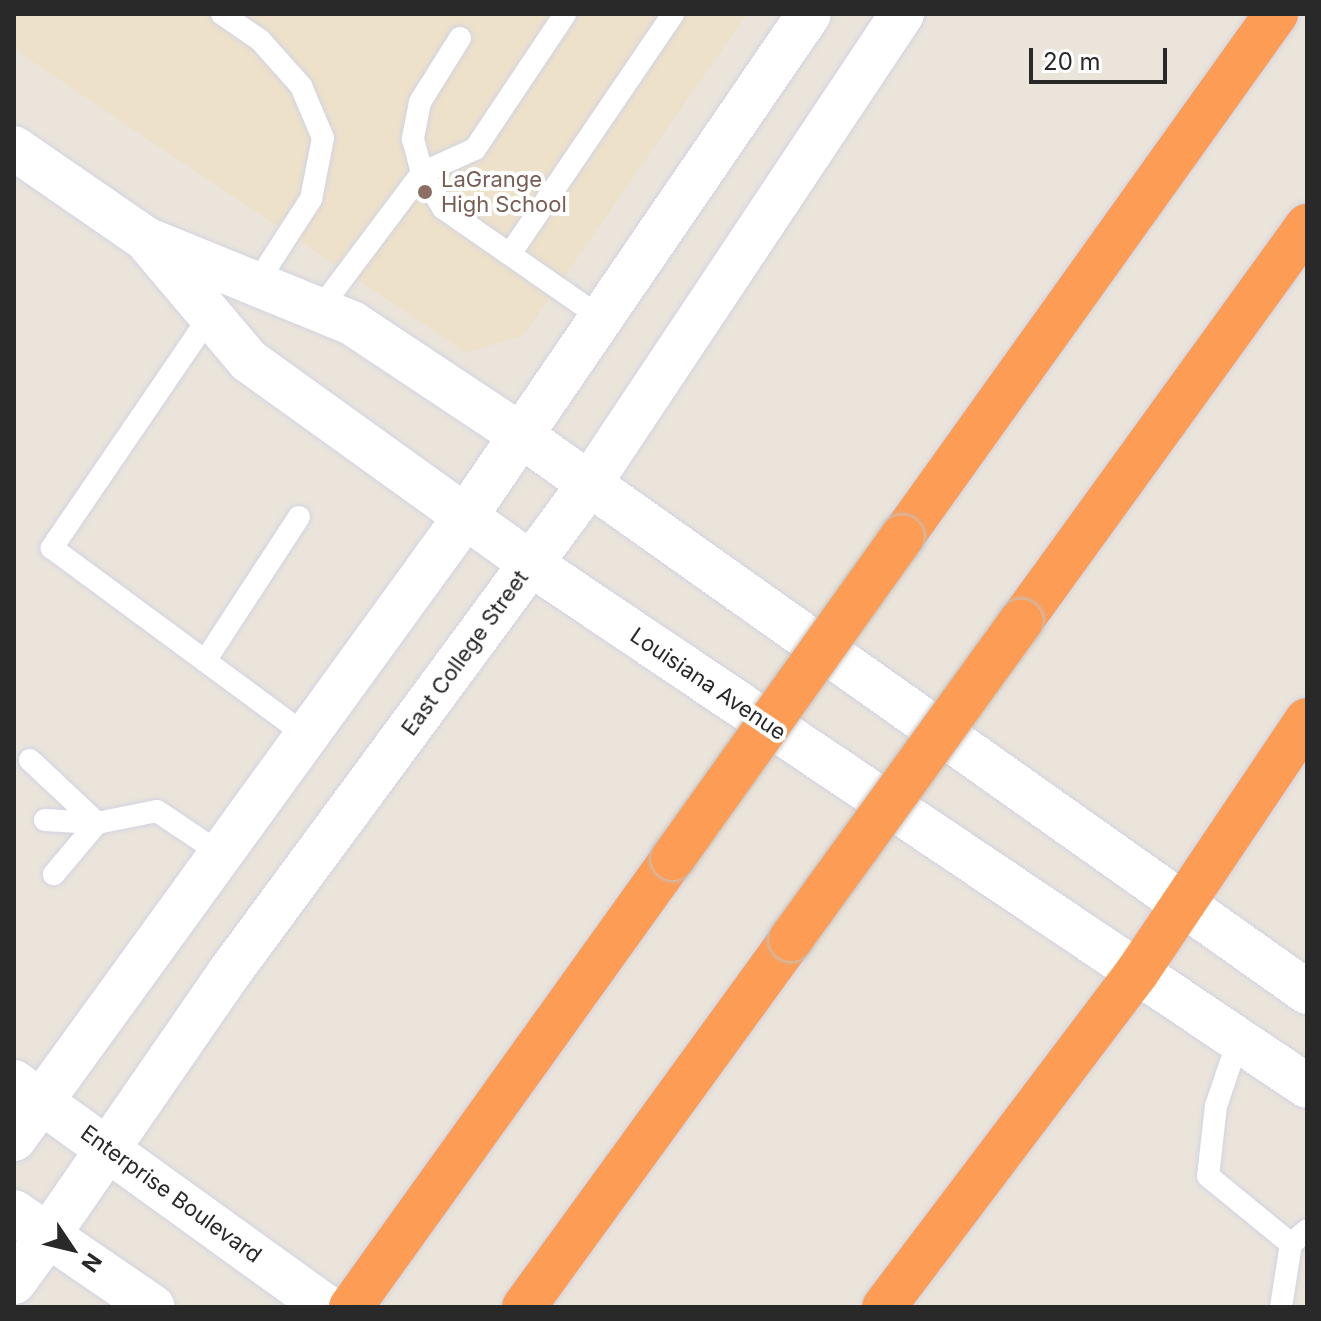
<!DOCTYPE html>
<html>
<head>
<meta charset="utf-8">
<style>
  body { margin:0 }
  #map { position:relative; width:1321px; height:1321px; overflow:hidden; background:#ebe4db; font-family:Inter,sans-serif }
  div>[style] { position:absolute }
  .education>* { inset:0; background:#ede1ca }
  .roads { filter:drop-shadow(0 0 2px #d0d3e2) drop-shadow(0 0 2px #d0d3e2) }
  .service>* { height:22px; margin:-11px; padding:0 11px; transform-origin:11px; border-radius:11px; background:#fff }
  .tertiary>* { height:44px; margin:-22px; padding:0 22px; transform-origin:22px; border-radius:22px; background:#fff }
  .secondary>* { height:44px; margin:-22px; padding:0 22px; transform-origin:22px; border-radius:22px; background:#fff }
  .motorway>* { height:44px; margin:-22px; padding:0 22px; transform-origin:22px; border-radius:22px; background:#fc9c55 }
  .bridges { filter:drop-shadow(0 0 2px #c3c3c3) drop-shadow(0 0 2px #c3c3c3) }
  .motorway-bridge>* { height:44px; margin:-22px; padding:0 22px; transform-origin:22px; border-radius:22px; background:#fc9c55 }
  .dots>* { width:22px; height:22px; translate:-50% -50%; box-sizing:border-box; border:4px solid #fff; border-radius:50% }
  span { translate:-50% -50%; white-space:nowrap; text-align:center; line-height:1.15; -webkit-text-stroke:8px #fff; paint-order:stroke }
  .education-label { font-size:22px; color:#785e54 }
  .left { translate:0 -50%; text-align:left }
  .street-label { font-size:22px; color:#292929 }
  .frame { position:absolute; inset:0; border:16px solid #292929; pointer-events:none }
  .north { position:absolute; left:32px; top:1209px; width:80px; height:80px; -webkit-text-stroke:6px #fff; paint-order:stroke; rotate:125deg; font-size:22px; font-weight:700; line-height:32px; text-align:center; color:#292929 }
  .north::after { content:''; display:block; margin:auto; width:28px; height:36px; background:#292929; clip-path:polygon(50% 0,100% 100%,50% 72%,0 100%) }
  .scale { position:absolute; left:1029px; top:48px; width:138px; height:36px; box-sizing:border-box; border:4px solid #292929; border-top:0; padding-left:10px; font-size:24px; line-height:28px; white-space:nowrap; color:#292929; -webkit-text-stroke:6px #fff; paint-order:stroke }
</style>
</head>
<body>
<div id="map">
  <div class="education">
    <div style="clip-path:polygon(14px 14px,747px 14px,524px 335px,466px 353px,14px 49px)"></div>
  </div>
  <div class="roads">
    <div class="service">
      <div style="left:222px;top:14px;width:46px;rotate:34.4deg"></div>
      <div style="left:260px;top:40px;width:62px;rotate:48.3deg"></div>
      <div style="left:301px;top:86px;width:56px;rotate:67.1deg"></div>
      <div style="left:323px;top:138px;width:62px;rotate:101.1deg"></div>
      <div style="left:311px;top:199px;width:101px;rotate:122.9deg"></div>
      <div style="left:460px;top:38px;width:75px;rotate:122deg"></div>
      <div style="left:420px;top:102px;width:38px;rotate:101deg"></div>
      <div style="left:413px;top:139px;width:35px;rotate:75deg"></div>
      <div style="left:422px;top:173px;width:41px;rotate:59deg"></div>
      <div style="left:443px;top:208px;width:191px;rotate:34.8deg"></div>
      <div style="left:510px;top:254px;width:290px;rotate:-55.8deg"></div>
      <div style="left:319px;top:310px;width:171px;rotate:-53.1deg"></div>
      <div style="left:422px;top:173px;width:58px;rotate:-24.4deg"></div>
      <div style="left:475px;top:149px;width:162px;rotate:-56.3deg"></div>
      <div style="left:210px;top:316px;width:281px;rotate:124.3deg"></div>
      <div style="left:52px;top:548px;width:317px;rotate:36.4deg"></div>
      <div style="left:205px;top:661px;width:172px;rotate:-56.9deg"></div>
      <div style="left:30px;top:760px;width:92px;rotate:43.2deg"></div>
      <div style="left:97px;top:823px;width:67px;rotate:130.1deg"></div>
      <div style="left:45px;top:820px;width:52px;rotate:3.3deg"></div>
      <div style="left:97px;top:823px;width:61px;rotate:-11.3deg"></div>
      <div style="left:157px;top:811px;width:77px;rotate:33.9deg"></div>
      <div style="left:1238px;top:1041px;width:69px;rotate:108.7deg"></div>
      <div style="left:1216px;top:1106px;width:70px;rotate:96.5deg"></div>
      <div style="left:1208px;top:1176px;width:107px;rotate:39.3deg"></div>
      <div style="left:1291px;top:1244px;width:21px;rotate:-41deg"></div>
      <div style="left:1281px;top:1307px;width:64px;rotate:-81deg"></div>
    </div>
    <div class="tertiary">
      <div style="left:14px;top:148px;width:160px;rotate:34.6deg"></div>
      <div style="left:146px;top:239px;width:222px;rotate:22.2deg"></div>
      <div style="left:352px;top:323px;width:201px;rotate:33.6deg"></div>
      <div style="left:519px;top:434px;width:966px;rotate:35.3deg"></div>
      <div style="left:150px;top:244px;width:153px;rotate:49.8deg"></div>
      <div style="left:249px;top:361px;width:347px;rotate:35.7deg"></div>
      <div style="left:531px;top:564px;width:935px;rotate:33.93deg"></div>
      <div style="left:14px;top:1282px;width:59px;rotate:-53.9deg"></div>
    </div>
    <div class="secondary">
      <div style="left:14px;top:1082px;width:385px;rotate:35.8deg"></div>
      <div style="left:14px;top:1139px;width:768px;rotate:-54.05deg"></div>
      <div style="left:465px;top:517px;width:609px;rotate:-55.63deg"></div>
      <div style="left:14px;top:1212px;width:168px;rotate:34.4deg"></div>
      <div style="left:49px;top:1234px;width:317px;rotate:-55.4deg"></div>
      <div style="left:229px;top:973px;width:605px;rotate:-53.6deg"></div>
      <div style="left:588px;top:486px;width:567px;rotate:-56.37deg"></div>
    </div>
    <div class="motorway">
      <div style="left:902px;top:537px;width:643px;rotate:-54.43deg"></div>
      <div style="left:1021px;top:621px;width:488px;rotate:-54.1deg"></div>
      <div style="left:351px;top:1307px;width:553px;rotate:-54.35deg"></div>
      <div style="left:524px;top:1307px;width:455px;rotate:-54deg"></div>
      <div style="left:884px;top:1307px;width:418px;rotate:-52.9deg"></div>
      <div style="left:1136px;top:974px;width:306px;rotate:-56.1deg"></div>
    </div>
  </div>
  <div class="bridges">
    <div class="motorway-bridge">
      <div style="left:673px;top:858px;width:394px;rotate:-54.5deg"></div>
      <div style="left:791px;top:939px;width:392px;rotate:-54.1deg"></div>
    </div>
  </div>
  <div class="dots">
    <div style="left:425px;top:192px;background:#8d6e63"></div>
  </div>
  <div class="education-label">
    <span class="left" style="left:441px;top:192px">LaGrange<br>High School</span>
  </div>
  <div class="street-label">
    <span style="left:465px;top:653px;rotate:-54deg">East College Street</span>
    <span style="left:708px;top:684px;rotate:34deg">Louisiana Avenue</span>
    <span style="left:171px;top:1194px;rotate:36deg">Enterprise Boulevard</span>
  </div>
  <div class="frame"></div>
  <div class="north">N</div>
  <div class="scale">20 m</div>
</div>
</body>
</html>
